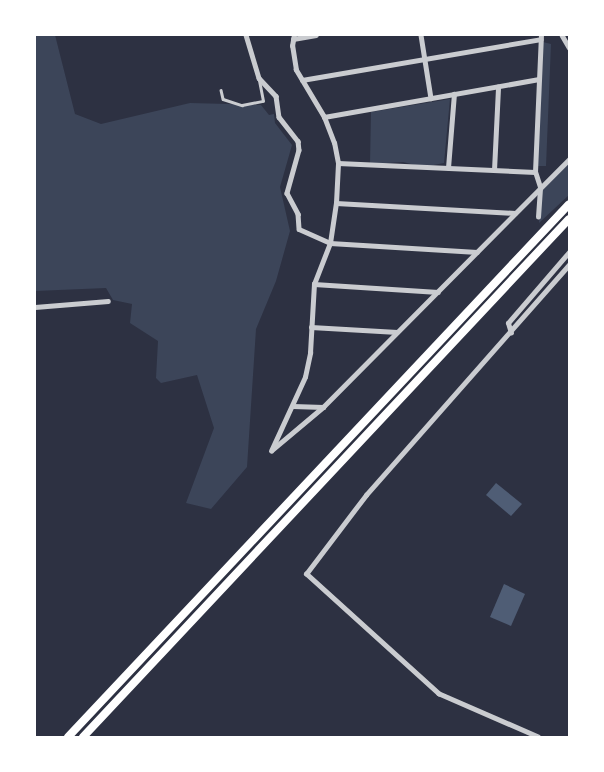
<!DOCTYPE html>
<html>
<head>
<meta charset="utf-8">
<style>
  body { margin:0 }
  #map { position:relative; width:604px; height:772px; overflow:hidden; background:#2d3142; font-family:Ubuntu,sans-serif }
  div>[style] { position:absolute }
  .green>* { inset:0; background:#3c4559 }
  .water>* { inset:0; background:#4f5d75 }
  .service>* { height:2.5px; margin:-1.25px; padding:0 1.25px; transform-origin:1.25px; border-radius:1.25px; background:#caccd0 }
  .minor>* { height:4.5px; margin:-2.25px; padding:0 2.25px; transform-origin:2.25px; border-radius:2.25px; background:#caccd0 }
  .trunk>* { height:8px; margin:-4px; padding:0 4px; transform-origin:4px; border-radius:4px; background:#fff }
  span { translate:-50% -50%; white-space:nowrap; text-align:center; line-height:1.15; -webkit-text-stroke:5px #fff; paint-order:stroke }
  .frame { position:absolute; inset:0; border:36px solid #fff; pointer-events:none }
</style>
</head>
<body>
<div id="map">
  <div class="green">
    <div style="clip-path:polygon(35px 35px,55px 35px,75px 114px,101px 124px,190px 103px,261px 105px,269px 115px,274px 114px,275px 123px,292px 145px,280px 187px,290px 231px,276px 281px,256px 329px,247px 467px,211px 509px,186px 503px,214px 428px,197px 375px,161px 383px,156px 378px,158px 341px,130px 323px,132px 304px,113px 300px,106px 288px,35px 291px)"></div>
    <div style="clip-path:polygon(543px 42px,551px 44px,546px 166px,538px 166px)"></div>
    <div style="clip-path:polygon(450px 99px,444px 163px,423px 167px,403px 162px,370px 164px,371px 112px)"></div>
    <div style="clip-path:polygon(569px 163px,569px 195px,539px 223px,541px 190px)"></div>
  </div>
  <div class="water">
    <div style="clip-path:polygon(496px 483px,522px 504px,511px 516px,486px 495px)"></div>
    <div style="clip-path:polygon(504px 584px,525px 594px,511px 626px,490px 617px)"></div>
  </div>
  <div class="service">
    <div style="left:221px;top:90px;width:9px;rotate:77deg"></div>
    <div style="left:223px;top:99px;width:20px;rotate:18deg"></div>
    <div style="left:242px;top:105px;width:21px;rotate:-11deg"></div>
    <div style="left:263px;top:101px;width:21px;rotate:-101deg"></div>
  </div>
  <div class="minor">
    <div style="left:246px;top:35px;width:45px;rotate:73.2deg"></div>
    <div style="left:259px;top:78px;width:25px;rotate:47deg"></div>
    <div style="left:276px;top:96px;width:21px;rotate:82deg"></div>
    <div style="left:279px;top:117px;width:31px;rotate:52deg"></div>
    <div style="left:298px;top:141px;width:9px;rotate:84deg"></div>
    <div style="left:299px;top:150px;width:45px;rotate:105.6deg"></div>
    <div style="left:287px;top:193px;width:24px;rotate:62deg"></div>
    <div style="left:298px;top:214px;width:15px;rotate:86deg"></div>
    <div style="left:299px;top:229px;width:34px;rotate:24deg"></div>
    <div style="left:330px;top:243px;width:147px;rotate:3.5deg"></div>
    <div style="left:421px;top:35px;width:64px;rotate:81deg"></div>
    <div style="left:562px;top:35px;width:14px;rotate:60deg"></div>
    <div style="left:293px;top:39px;width:23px;rotate:-10deg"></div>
    <div style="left:302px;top:80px;width:242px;rotate:-9.7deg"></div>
    <div style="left:324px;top:117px;width:218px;rotate:-10deg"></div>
    <div style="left:338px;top:163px;width:197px;rotate:2.6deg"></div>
    <div style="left:448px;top:168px;width:74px;rotate:-85.4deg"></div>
    <div style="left:494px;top:170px;width:83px;rotate:-87.2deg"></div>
    <div style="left:336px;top:203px;width:179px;rotate:3.2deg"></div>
    <div style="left:538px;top:217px;width:30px;rotate:-86deg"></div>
    <div style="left:540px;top:187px;width:16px;rotate:-108deg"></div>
    <div style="left:535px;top:172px;width:137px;rotate:-87.5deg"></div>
    <div style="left:314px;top:284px;width:124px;rotate:3.7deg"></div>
    <div style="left:35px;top:307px;width:73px;rotate:-4.7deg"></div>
    <div style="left:311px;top:327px;width:86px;rotate:3.3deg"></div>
    <div style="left:511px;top:333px;width:10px;rotate:-107deg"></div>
    <div style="left:508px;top:323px;width:94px;rotate:-49.3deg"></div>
    <div style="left:293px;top:406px;width:30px;rotate:2deg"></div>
    <div style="left:272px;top:450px;width:67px;rotate:-40.1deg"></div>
    <div style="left:323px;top:407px;width:349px;rotate:-45.2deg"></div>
    <div style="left:271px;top:451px;width:81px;rotate:-65.3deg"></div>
    <div style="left:305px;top:377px;width:25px;rotate:-78deg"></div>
    <div style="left:310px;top:353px;width:69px;rotate:-86.7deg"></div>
    <div style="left:314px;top:284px;width:44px;rotate:-68.7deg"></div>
    <div style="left:330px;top:243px;width:40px;rotate:-81.5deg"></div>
    <div style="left:336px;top:203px;width:40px;rotate:-87.1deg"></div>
    <div style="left:338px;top:163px;width:20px;rotate:-101deg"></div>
    <div style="left:334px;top:143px;width:28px;rotate:-111deg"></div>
    <div style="left:324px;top:117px;width:55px;rotate:-120.8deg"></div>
    <div style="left:296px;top:70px;width:24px;rotate:-99deg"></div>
    <div style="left:292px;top:46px;width:11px;rotate:-80deg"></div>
    <div style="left:538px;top:737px;width:108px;rotate:-156.5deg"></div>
    <div style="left:439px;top:694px;width:179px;rotate:-137.9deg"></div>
    <div style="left:306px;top:574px;width:99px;rotate:-52.8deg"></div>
    <div style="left:366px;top:495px;width:307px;rotate:-48.6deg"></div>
  </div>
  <div class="trunk">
    <div style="left:68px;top:737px;width:731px;rotate:-46.77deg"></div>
    <div style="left:83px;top:737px;width:710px;rotate:-46.83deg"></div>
  </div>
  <div class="frame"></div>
</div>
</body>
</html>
